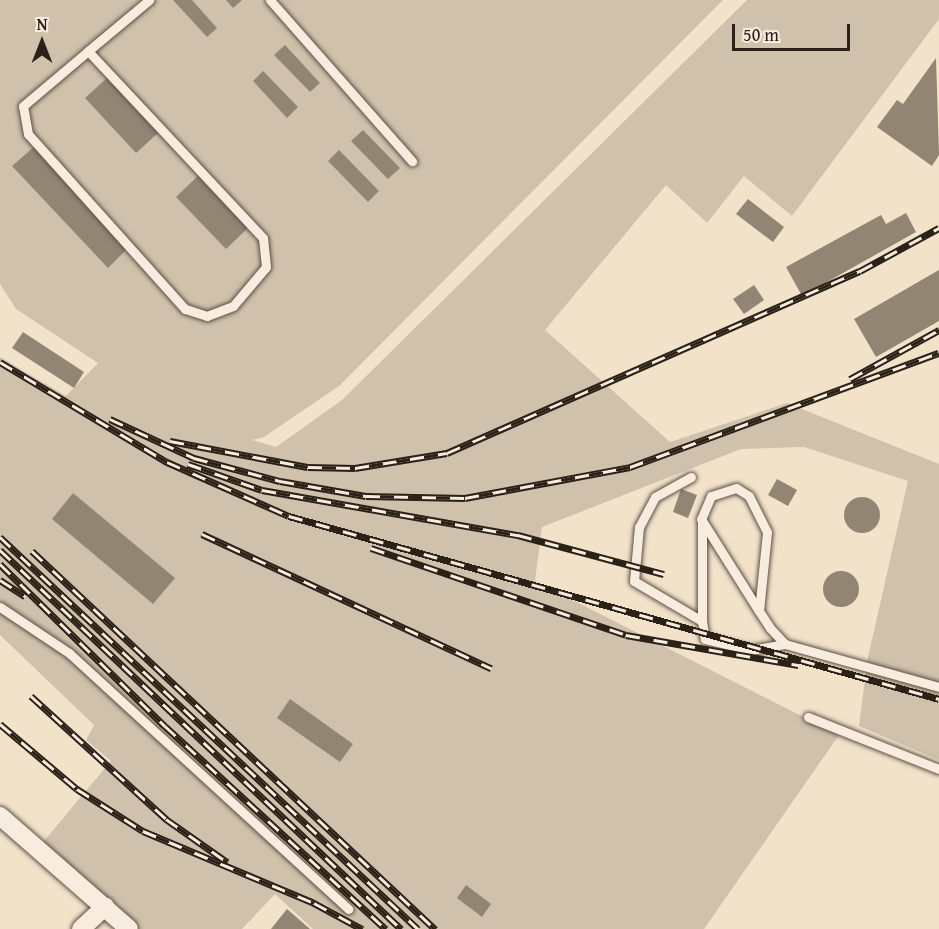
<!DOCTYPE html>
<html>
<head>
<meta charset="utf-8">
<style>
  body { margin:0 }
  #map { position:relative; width:939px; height:929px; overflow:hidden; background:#f2e2ca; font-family:"Gentium Book Plus",serif }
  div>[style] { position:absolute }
  .green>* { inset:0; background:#d0c1ac }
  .building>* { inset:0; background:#928574 }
  .round { border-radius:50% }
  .roads { filter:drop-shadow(0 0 2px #5d5144) drop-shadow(0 0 2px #5d5144) }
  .lane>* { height:9px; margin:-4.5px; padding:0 4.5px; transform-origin:4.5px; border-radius:4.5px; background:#f7ecdd }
  .street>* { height:18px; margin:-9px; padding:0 9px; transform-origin:9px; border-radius:9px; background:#f7ecdd }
  .rail>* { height:7px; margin-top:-3.5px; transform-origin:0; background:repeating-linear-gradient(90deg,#f7ecdd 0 14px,#2b2117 0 28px); box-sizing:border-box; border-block:2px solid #2b2117 }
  span { translate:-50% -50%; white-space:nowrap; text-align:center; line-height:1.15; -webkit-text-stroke:4.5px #f7ecdd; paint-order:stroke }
  .north { position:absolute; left:12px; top:12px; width:60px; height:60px; -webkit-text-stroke:4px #f7ecdd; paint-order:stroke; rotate:0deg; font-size:16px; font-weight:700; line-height:24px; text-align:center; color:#2b2117 }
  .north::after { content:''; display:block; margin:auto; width:21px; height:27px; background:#2b2117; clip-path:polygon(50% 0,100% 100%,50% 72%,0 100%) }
  .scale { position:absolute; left:732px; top:24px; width:118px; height:27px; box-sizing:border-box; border:3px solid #2b2117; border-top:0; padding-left:8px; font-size:18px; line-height:21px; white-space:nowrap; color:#2b2117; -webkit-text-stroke:4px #f7ecdd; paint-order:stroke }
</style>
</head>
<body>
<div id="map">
  <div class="green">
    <div style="clip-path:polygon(0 0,723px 0,339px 386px,264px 437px,252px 440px,276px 447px,342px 400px,747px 0,939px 0,939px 19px,792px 216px,744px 176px,707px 223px,666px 185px,545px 330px,670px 442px,787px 403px,939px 464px,939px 760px,859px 726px,868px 657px,908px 481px,804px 447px,741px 449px,542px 527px,535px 581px,839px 735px,704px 929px,313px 929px,275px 894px,242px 929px,133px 929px,39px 847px,111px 761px,86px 740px,94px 725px,0 635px,0 357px,66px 396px,98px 363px,16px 309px,0 284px)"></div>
  </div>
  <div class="building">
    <div style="clip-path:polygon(173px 0,192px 0,217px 28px,207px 37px)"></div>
    <div style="clip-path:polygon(226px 0,242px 0,233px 8px)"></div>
    <div style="clip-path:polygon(285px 45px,320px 83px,310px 92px,274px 55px)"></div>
    <div style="clip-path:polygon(936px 58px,939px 155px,932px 166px,877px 127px,897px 100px,903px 104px)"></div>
    <div style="clip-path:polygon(263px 71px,298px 107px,287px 118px,253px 81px)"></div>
    <div style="clip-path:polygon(107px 78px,158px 133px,136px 153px,85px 98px)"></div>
    <div style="clip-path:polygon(363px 130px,400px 168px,388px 179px,351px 141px)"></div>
    <div style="clip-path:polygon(35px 146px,127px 249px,108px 268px,12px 166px)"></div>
    <div style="clip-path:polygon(339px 150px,379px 191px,368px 202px,328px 161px)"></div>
    <div style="clip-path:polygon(198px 176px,248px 228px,226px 249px,176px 197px)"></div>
    <div style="clip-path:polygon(748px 199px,784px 227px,773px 242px,736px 214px)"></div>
    <div style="clip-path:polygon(906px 213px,916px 232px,802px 296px,786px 267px,881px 215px,886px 224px)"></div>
    <div style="clip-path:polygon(939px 270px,939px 321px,876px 357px,854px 319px)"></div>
    <div style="clip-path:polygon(754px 285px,764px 300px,744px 314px,733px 299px)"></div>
    <div style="clip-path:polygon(23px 332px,84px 372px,74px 388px,12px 348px)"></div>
    <div style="clip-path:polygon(777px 479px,797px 490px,788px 506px,768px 495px)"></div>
    <div style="clip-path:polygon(681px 489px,697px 495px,688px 518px,673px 512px)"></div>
    <div style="clip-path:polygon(73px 493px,175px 578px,153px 604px,52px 519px)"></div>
    <div class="round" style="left:844px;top:497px;width:36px;height:36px"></div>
    <div class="round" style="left:823px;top:571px;width:36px;height:36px"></div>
    <div style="clip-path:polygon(290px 699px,353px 744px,340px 762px,277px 718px)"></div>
    <div style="clip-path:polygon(466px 885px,491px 904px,482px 917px,457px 898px)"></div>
    <div style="clip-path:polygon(287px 909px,310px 929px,271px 929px)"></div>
  </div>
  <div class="roads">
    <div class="lane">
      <div style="left:270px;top:0;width:215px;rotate:48.6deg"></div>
      <div style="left:88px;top:51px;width:256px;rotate:46.9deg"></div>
      <div style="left:263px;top:238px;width:29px;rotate:84deg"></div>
      <div style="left:266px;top:267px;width:51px;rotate:130.2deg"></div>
      <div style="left:233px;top:306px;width:28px;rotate:159deg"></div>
      <div style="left:207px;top:316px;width:23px;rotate:-162deg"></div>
      <div style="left:185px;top:309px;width:235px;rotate:-131.9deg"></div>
      <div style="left:28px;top:134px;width:28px;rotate:-100deg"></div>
      <div style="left:23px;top:106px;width:85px;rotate:-40.2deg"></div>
      <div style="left:88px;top:51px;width:80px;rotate:-39.9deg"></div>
      <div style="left:691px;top:477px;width:41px;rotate:150.9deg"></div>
      <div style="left:655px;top:497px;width:34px;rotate:118deg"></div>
      <div style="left:639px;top:527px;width:54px;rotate:95.3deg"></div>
      <div style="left:634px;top:581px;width:79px;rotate:30.5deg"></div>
      <div style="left:702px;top:621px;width:18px;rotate:81deg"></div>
      <div style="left:705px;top:639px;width:47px;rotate:13.4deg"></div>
      <div style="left:751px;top:650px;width:35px;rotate:-10deg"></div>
      <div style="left:702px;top:522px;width:99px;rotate:90deg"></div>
      <div style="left:0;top:607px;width:83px;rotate:33.7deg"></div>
      <div style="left:69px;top:653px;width:379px;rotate:42.5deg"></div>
      <div style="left:759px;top:611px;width:79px;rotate:-84.2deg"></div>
      <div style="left:767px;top:532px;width:40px;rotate:-116.6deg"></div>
      <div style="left:749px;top:496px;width:15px;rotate:-148deg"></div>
      <div style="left:736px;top:488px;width:26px;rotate:162deg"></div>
      <div style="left:711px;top:496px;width:25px;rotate:113deg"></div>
      <div style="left:701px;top:519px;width:109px;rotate:57.8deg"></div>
      <div style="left:759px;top:611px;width:20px;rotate:57deg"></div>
      <div style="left:770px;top:628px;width:22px;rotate:47deg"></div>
      <div style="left:785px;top:644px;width:160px;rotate:15.6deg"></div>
      <div style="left:808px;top:717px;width:141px;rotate:21.7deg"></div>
    </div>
    <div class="street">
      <div style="left:0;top:816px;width:171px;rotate:41.2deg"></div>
      <div style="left:81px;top:929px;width:33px;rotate:-43deg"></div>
    </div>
  </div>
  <div class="rail">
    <div style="left:0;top:362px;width:195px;rotate:30.9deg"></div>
    <div style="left:167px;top:462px;width:133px;rotate:23.9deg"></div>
    <div style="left:289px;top:516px;width:675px;rotate:15.72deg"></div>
    <div style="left:850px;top:379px;width:102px;rotate:-28.8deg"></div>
    <div style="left:110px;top:419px;width:93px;rotate:24.9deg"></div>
    <div style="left:194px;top:458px;width:89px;rotate:15deg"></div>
    <div style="left:280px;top:481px;width:87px;rotate:9.9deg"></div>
    <div style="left:366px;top:496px;width:99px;rotate:1.2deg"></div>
    <div style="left:465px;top:498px;width:168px;rotate:-10.6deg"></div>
    <div style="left:630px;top:467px;width:329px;rotate:-20.3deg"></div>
    <div style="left:170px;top:441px;width:140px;rotate:10.7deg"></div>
    <div style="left:308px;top:467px;width:47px;rotate:1.2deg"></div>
    <div style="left:355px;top:468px;width:93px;rotate:-9.3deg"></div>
    <div style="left:447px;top:453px;width:451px;rotate:-23.8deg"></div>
    <div style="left:860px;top:271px;width:90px;rotate:-28.6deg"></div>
    <div style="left:188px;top:464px;width:78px;rotate:19.4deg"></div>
    <div style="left:262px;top:490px;width:260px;rotate:10deg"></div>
    <div style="left:518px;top:535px;width:151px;rotate:15deg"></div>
    <div style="left:202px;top:534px;width:319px;rotate:24.9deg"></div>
    <div style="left:0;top:537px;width:573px;rotate:43.16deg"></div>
    <div style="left:371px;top:548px;width:269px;rotate:18.8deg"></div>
    <div style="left:626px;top:635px;width:175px;rotate:9.9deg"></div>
    <div style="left:0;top:550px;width:552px;rotate:43.38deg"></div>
    <div style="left:32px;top:551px;width:553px;rotate:43.17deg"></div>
    <div style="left:0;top:564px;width:231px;rotate:44.5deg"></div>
    <div style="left:165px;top:726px;width:300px;rotate:42.6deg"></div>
    <div style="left:0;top:580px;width:30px;rotate:33deg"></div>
    <div style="left:31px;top:696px;width:183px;rotate:42.3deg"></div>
    <div style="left:166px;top:819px;width:75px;rotate:35.2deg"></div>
    <div style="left:0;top:724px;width:101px;rotate:40.2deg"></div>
    <div style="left:77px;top:789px;width:78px;rotate:32.5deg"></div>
    <div style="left:143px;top:831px;width:186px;rotate:22.8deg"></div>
    <div style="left:314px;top:903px;width:55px;rotate:28.4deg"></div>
  </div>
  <div class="north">N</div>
  <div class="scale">50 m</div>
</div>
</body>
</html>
